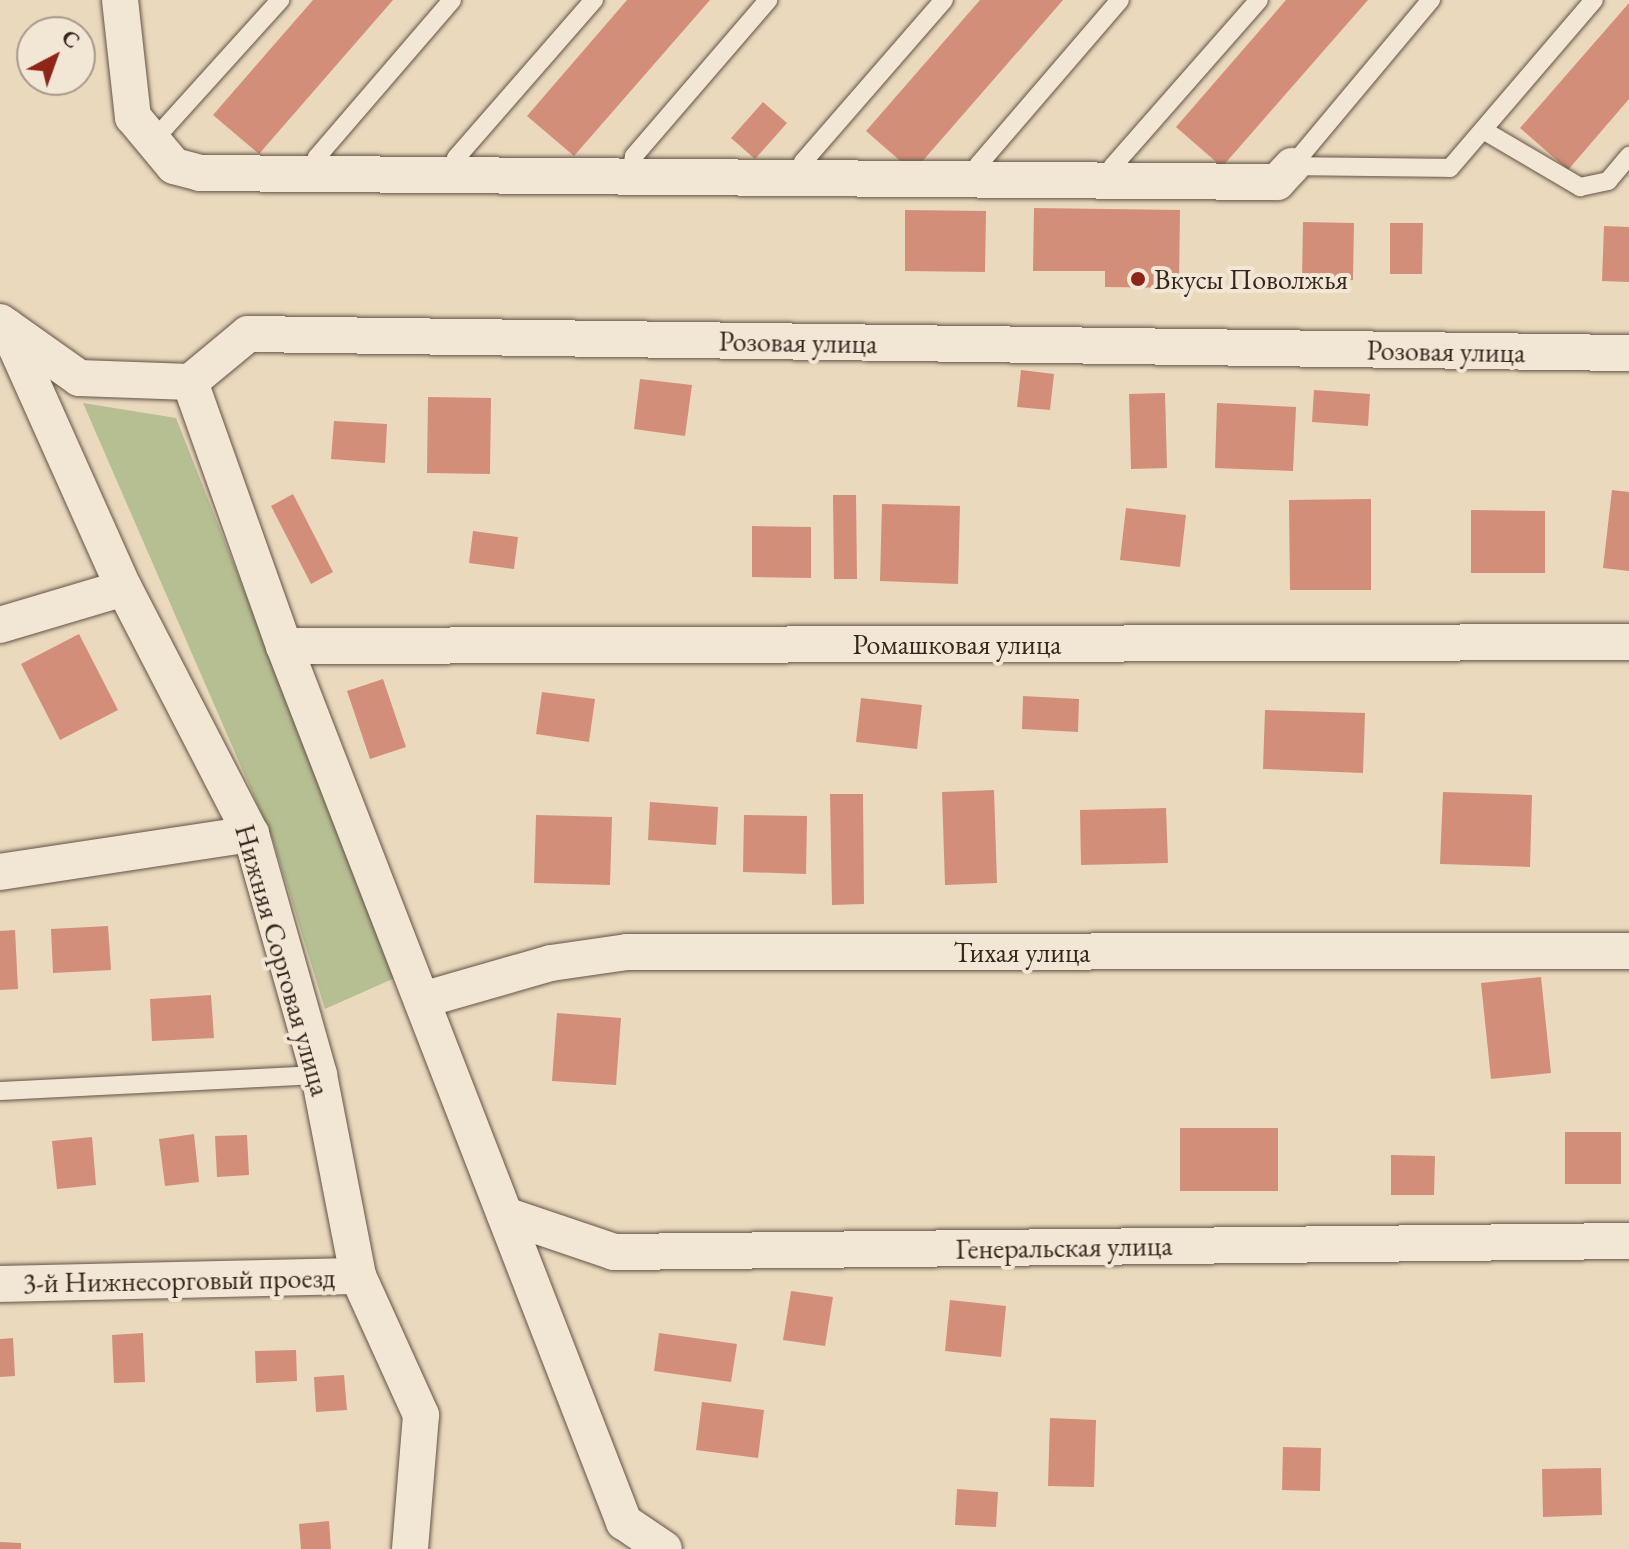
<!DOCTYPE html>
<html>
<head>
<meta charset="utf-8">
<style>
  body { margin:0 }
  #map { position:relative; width:1629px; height:1549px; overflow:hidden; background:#ebd9be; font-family:"EB Garamond",serif }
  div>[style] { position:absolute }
  .green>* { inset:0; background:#b6bf92 }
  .building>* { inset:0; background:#d38e79 }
  .roads { filter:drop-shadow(0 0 2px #635446) drop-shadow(0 0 2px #635446) }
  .lane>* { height:18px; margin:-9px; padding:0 9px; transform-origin:9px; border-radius:9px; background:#f2e6d5 }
  .street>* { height:36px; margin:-18px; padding:0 18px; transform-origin:18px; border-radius:18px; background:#f2e6d5 }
  .dots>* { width:22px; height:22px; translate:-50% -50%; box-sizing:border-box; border:4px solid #f2e6d5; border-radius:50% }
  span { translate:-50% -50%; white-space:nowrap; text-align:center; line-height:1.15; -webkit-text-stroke:8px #f2e6d5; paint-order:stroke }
  .poi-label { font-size:28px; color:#36271e }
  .left { translate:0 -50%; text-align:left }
  .street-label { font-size:28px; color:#36271e }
  .north { position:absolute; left:16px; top:16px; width:80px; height:80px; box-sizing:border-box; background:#f2e6d5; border:2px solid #a79a8c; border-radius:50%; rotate:41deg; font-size:22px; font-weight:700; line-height:32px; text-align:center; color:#36271e }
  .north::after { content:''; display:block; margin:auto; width:28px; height:36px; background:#8f2418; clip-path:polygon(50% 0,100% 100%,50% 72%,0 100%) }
</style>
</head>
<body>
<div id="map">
  <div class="green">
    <div style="clip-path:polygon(83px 403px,176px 418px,397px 977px,325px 1009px,273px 840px)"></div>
  </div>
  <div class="building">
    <div style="clip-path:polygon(313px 0,393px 0,259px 154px,213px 115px)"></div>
    <div style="clip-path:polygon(627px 0,710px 0,574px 156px,527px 116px)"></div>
    <div style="clip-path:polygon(980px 0,1063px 0,913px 172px,866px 131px)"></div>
    <div style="clip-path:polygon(1286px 0,1368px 0,1222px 167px,1176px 127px)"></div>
    <div style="clip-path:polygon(1629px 3px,1629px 99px,1568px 170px,1520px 128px)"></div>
    <div style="clip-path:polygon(763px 102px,787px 123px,755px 159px,731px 138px)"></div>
    <div style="clip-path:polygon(1034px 208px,1180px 210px,1179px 288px,1105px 287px,1105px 271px,1033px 271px)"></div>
    <div style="clip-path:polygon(905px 210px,986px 211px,985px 272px,905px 271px)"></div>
    <div style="clip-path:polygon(1303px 222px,1354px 223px,1353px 280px,1302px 279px)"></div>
    <div style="clip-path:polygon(1390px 223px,1423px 223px,1422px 274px,1390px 274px)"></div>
    <div style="clip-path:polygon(1604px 226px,1629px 227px,1629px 282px,1602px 281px)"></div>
    <div style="clip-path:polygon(1021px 370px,1054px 374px,1050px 410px,1017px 407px)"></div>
    <div style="clip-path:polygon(640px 379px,692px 385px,685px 436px,634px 429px)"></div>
    <div style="clip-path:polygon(1314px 390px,1370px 394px,1368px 426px,1312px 422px)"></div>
    <div style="clip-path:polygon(1165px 393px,1167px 468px,1131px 469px,1129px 394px)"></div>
    <div style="clip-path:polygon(428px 397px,491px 398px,490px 474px,427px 473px)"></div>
    <div style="clip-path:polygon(1217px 403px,1296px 407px,1293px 471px,1215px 468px)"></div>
    <div style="clip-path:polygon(334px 421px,387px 424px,385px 463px,331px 459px)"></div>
    <div style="clip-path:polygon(1612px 490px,1629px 492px,1629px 571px,1603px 568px)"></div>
    <div style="clip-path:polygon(293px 494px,333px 572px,311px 584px,271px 506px)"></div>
    <div style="clip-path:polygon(833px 495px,856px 495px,857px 579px,834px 579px)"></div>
    <div style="clip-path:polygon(1371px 499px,1371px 590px,1290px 590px,1289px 500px)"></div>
    <div style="clip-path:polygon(882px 504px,960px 506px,958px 584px,880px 581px)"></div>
    <div style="clip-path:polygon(1126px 508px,1186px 515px,1180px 567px,1120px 560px)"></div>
    <div style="clip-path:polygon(1471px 510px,1545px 511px,1545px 573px,1471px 573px)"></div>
    <div style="clip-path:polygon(752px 526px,811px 527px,811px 578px,752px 577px)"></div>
    <div style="clip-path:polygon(473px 531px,518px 537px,514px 569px,469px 563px)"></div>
    <div style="clip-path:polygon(79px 634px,118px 710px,60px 740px,21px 664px)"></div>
    <div style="clip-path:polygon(383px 679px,406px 747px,370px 759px,347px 691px)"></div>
    <div style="clip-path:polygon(542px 692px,595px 699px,589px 742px,536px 734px)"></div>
    <div style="clip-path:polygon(1023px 696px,1079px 699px,1078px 732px,1022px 729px)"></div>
    <div style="clip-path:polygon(861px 698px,922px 705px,917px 749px,856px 742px)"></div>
    <div style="clip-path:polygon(1265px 710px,1365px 713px,1363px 773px,1263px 769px)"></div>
    <div style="clip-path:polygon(994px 790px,997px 883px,945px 885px,942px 792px)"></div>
    <div style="clip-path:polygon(1443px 792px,1532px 795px,1530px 867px,1440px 864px)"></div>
    <div style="clip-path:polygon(830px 794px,863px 794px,864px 904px,832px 905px)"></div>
    <div style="clip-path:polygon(650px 802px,718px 807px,716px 845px,648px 840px)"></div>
    <div style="clip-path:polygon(1166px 808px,1168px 863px,1081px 865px,1080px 810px)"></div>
    <div style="clip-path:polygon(536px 815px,612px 817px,610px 885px,534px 883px)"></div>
    <div style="clip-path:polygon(744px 815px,807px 816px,806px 874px,743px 872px)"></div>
    <div style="clip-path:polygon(108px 926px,111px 970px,53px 973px,51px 929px)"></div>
    <div style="clip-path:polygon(15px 930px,18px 989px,0 990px,0 931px)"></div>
    <div style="clip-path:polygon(1541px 977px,1551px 1073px,1491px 1079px,1481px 983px)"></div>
    <div style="clip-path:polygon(211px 995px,214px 1038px,152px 1041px,150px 999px)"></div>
    <div style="clip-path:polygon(557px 1013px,621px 1018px,616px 1085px,552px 1081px)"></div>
    <div style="clip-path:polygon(1180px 1128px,1278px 1128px,1278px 1191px,1180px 1191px)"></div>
    <div style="clip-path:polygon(1565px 1132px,1621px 1132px,1621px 1184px,1565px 1184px)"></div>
    <div style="clip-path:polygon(194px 1134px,199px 1182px,165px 1186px,159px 1139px)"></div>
    <div style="clip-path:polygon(247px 1135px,249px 1175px,217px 1177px,215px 1136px)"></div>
    <div style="clip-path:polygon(92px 1137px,96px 1185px,57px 1189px,52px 1141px)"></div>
    <div style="clip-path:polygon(1391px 1155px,1435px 1156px,1434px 1195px,1391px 1195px)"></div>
    <div style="clip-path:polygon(791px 1291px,833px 1297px,825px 1346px,783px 1340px)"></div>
    <div style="clip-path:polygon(950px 1300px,1006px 1306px,1001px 1357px,945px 1351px)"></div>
    <div style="clip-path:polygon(143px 1333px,145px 1382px,114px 1383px,112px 1335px)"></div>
    <div style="clip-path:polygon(659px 1333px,737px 1344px,731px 1382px,654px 1371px)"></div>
    <div style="clip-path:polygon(13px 1338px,15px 1376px,0 1377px,0 1339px)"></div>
    <div style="clip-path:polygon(296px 1350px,297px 1381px,256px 1383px,255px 1351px)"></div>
    <div style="clip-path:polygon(344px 1375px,347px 1410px,316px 1412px,314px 1377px)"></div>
    <div style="clip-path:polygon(702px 1402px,764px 1410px,758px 1458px,696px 1450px)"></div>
    <div style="clip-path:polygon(1050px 1418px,1096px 1420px,1094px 1487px,1048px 1486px)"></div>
    <div style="clip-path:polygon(1283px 1447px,1321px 1448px,1320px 1491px,1282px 1490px)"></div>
    <div style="clip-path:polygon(1601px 1468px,1602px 1515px,1543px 1517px,1542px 1469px)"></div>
    <div style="clip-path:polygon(957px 1489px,998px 1492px,996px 1527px,955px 1525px)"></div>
    <div style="clip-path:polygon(329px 1521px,331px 1549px,301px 1549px,299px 1524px)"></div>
    <div style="clip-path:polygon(0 1542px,21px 1543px,21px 1549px,0 1549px)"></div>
  </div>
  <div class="roads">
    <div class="lane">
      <div style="left:1483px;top:130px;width:113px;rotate:30.4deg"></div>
      <div style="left:1580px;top:187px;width:29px;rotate:-12deg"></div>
      <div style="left:1608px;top:181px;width:33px;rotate:-50deg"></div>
      <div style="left:151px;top:143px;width:193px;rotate:-47.9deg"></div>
      <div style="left:1292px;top:166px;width:158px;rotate:0.7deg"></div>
      <div style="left:1450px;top:168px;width:221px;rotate:-49.4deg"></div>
      <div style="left:1292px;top:166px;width:217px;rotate:-50.1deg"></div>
      <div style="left:317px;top:174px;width:17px;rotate:-90deg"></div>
      <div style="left:317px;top:157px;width:207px;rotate:-49.3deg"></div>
      <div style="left:455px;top:174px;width:16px;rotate:-86deg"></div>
      <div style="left:456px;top:158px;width:210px;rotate:-48.9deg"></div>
      <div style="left:802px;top:177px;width:15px;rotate:-86deg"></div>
      <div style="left:803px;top:162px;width:215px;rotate:-49deg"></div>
      <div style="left:977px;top:178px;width:14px;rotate:-82deg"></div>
      <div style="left:979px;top:164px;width:216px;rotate:-49.3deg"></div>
      <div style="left:630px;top:179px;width:23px;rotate:-80deg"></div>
      <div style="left:634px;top:156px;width:206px;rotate:-49.3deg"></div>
      <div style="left:1113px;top:181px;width:15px;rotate:-90deg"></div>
      <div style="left:1113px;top:166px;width:221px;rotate:-48.7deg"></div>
      <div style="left:0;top:1091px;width:319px;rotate:-2.9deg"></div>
    </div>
    <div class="street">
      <div style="left:120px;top:0;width:118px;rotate:83.7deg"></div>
      <div style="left:133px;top:117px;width:64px;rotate:50.1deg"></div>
      <div style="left:174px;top:166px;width:27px;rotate:15deg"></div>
      <div style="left:200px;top:173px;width:1077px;rotate:0.48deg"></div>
      <div style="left:1277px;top:182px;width:22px;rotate:-47deg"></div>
      <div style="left:0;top:322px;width:97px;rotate:35.3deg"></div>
      <div style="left:79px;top:378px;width:111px;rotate:2.1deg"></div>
      <div style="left:190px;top:382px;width:75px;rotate:-39.6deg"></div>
      <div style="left:248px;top:334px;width:1381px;rotate:0.79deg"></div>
      <div style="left:7px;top:327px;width:286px;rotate:65.9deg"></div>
      <div style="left:124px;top:588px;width:277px;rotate:62.7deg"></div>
      <div style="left:251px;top:834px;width:250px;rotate:74.2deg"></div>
      <div style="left:319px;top:1075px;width:205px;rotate:79deg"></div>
      <div style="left:358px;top:1276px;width:153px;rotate:65.6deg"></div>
      <div style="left:421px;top:1415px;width:134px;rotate:94.7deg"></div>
      <div style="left:190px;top:382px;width:280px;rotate:70.4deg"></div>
      <div style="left:284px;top:646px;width:940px;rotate:68.79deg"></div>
      <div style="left:624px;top:1522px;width:48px;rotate:34deg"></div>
      <div style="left:0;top:625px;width:129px;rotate:-16.6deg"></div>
      <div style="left:284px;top:646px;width:1345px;rotate:-0.17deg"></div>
      <div style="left:0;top:872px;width:254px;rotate:-8.6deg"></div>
      <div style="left:422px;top:1000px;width:134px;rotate:-16deg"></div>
      <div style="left:551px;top:963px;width:77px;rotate:-8.2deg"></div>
      <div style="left:627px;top:952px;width:1002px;rotate:-0.06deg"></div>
      <div style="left:505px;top:1215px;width:115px;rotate:18.7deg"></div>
      <div style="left:614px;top:1252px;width:1015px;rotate:-0.62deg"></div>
      <div style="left:0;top:1284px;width:358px;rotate:-1.3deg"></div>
    </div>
  </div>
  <div class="dots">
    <div style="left:1138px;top:279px;background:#8f2418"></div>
  </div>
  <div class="poi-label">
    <span class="left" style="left:1154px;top:279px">Вкусы Поволжья</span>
  </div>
  <div class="street-label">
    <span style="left:798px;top:342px;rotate:1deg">Розовая улица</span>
    <span style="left:1446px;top:351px;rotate:1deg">Розовая улица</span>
    <span style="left:957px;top:644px">Ромашковая улица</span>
    <span style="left:1022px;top:952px">Тихая улица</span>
    <span style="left:283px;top:960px;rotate:74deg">Нижняя Сорговая улица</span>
    <span style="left:1064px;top:1247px;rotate:-1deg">Генеральская улица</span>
    <span style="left:179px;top:1280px;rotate:-1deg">3-й Нижнесорговый проезд</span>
  </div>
  <div class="north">С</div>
</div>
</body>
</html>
